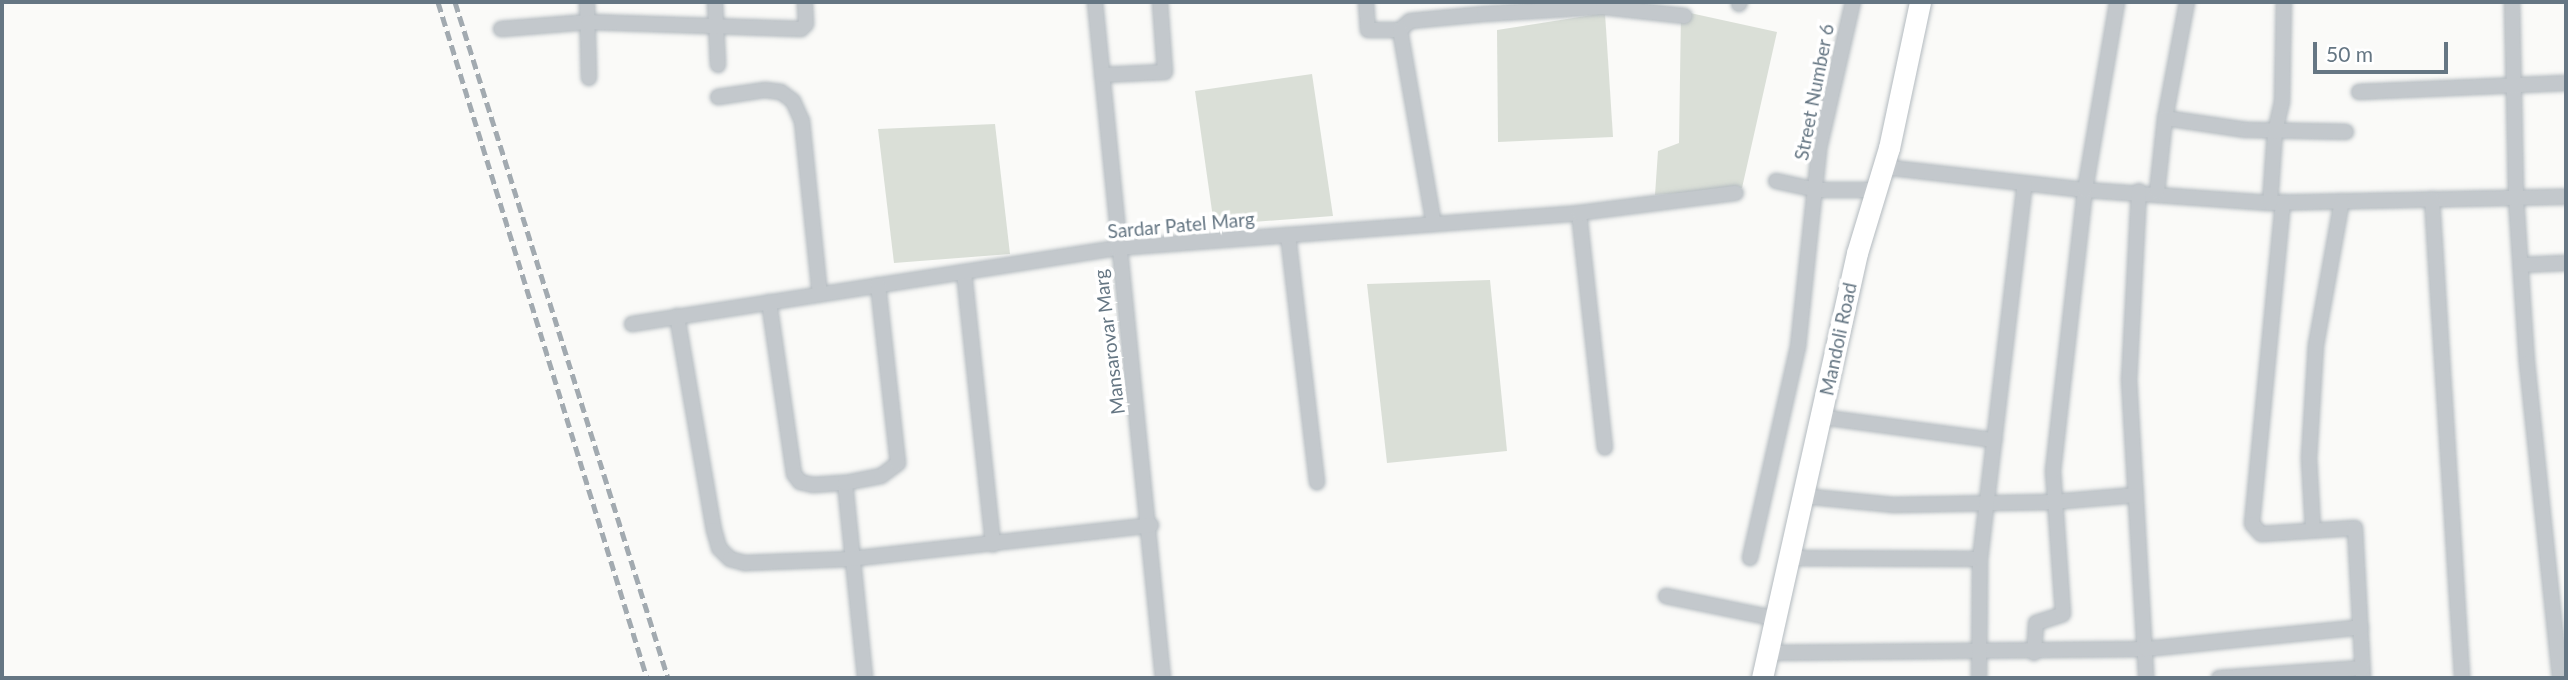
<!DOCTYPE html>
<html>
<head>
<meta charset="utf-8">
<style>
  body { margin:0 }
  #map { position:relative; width:2568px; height:680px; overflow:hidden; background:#fafaf8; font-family:Lato,sans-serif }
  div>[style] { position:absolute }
  .green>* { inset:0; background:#dadfd7 }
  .roads { filter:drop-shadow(0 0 2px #b3babf) drop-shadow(0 0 2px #b3babf) }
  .street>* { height:14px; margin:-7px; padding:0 7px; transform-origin:7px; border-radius:7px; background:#c3c8cc }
  .secondary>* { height:21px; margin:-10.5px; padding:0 10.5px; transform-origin:10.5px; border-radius:10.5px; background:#fff }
  .rail>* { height:5px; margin-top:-2.5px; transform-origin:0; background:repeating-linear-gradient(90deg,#a2aab0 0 10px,transparent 0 15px) }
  span { translate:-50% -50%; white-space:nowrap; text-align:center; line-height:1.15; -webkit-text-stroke:7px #fff; paint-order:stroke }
  .street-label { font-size:19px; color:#657683 }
  .frame { position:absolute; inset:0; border:4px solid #657683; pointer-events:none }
  .scale { position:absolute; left:2313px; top:42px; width:135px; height:32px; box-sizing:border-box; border:4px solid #657683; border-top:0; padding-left:9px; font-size:21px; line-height:24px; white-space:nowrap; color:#657683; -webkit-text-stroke:5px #fff; paint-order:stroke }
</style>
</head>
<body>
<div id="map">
  <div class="green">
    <div style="clip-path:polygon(1681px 11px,1777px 32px,1742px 188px,1655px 195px,1658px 151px,1679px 143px)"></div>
    <div style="clip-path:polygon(1605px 13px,1613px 137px,1498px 142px,1497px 30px)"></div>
    <div style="clip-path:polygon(1312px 74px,1333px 216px,1214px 225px,1195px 91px)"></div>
    <div style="clip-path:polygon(995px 124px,1010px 254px,894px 263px,878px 129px)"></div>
    <div style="clip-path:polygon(1490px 280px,1507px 451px,1387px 463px,1367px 284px)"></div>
  </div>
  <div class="roads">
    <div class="street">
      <div style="left:587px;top:2px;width:76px;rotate:88.5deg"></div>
      <div style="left:715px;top:2px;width:63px;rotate:87.3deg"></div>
      <div style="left:1095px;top:2px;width:679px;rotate:84.26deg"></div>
      <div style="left:1366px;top:2px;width:28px;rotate:86deg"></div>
      <div style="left:1368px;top:30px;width:32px"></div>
      <div style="left:1400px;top:30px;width:13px;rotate:-42deg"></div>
      <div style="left:1410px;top:21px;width:74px;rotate:-5.4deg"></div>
      <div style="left:1484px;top:14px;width:119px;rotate:-3.4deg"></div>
      <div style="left:1603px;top:7px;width:82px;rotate:6.3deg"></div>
      <div style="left:2187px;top:2px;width:118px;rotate:100.7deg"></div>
      <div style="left:2165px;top:118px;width:82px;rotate:8.4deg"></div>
      <div style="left:2246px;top:130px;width:100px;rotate:1.1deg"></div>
      <div style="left:2512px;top:2px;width:196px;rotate:88.8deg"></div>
      <div style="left:2516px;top:198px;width:165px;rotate:86.2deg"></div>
      <div style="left:2527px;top:363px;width:317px;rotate:84deg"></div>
      <div style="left:1739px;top:4px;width:2px;rotate:-63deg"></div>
      <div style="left:501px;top:29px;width:87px;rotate:-4.6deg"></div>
      <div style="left:588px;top:22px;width:213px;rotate:1.9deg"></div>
      <div style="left:801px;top:29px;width:7px;rotate:-45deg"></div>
      <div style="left:806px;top:24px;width:22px;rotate:-93deg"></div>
      <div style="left:1400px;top:30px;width:197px;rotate:80.1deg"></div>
      <div style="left:1102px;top:75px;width:63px;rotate:-2.7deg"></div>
      <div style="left:1165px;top:72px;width:70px;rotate:-94.1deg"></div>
      <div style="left:2359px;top:92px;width:207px;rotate:-2.5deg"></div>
      <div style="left:718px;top:97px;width:48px;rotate:-8.5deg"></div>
      <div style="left:765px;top:90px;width:16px;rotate:7deg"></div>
      <div style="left:781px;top:92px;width:15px;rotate:37deg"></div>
      <div style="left:793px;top:101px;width:22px;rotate:66deg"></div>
      <div style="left:802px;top:121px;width:174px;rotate:84.1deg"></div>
      <div style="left:1883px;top:167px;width:203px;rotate:6.5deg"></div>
      <div style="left:2085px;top:190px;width:185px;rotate:4deg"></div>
      <div style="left:2270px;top:203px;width:296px;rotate:-1.2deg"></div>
      <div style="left:1776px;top:181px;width:42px;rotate:12.4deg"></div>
      <div style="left:1817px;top:190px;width:57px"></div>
      <div style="left:2139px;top:191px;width:188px;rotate:93deg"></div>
      <div style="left:2129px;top:379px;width:299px;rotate:86.7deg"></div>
      <div style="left:2157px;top:192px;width:74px;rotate:-83.8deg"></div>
      <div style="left:2432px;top:199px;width:480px;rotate:86.4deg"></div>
      <div style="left:2283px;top:202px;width:323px;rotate:95.5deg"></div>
      <div style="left:2252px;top:524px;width:13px;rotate:48deg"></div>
      <div style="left:2261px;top:534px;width:94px;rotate:-3.7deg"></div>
      <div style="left:2355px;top:528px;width:150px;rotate:86.9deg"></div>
      <div style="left:2270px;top:203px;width:71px;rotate:-86deg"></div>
      <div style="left:2275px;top:132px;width:31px;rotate:-77deg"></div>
      <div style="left:2282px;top:102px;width:100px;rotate:-88.9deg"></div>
      <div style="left:1579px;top:213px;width:236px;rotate:83.7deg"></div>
      <div style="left:1288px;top:235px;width:249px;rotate:83.3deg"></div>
      <div style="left:2521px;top:265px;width:45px;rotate:-2.5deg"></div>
      <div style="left:964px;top:272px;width:274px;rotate:83.9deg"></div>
      <div style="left:769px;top:302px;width:174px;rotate:81.7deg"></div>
      <div style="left:794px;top:474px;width:10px;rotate:53deg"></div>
      <div style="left:800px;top:482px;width:13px;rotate:13deg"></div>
      <div style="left:813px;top:485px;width:32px;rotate:-4deg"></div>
      <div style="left:845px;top:483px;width:196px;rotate:84.1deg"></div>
      <div style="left:677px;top:316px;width:217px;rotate:80.2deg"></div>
      <div style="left:714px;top:530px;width:19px;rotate:74deg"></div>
      <div style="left:719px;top:548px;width:16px;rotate:45deg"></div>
      <div style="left:730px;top:559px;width:16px;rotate:15deg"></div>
      <div style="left:745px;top:563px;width:105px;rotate:-2.2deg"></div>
      <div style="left:850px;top:559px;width:303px;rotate:-6.4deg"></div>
      <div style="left:632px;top:324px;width:491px;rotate:-8.9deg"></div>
      <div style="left:1117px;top:248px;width:463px;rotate:-4.3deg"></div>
      <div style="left:1579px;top:213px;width:158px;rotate:-7.3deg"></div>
      <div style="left:1821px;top:417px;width:175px;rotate:7.6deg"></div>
      <div style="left:845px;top:483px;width:37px;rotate:-11deg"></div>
      <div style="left:881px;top:476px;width:21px;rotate:-37deg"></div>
      <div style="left:898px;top:463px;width:179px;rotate:-96.4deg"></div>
      <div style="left:1802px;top:496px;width:91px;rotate:5.6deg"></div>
      <div style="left:1893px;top:505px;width:160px;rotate:-1.1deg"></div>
      <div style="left:2053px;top:502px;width:83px;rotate:-4.8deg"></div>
      <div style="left:2313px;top:530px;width:72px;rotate:-93.2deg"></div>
      <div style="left:2309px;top:458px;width:113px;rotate:-86.5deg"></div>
      <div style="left:2316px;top:345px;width:146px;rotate:-79.8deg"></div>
      <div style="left:1750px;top:558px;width:216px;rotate:-77.2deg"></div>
      <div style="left:1798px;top:347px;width:199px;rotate:-83.9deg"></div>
      <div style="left:1819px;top:149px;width:151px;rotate:-77deg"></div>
      <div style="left:1786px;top:558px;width:194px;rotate:0.3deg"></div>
      <div style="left:1666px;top:596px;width:109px;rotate:11.6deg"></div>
      <div style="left:1766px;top:653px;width:380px;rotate:-0.6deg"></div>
      <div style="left:2146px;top:649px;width:216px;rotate:-5.8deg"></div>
      <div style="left:2034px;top:653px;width:30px;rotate:-86deg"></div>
      <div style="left:2036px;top:623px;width:28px;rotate:-18deg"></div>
      <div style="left:2063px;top:614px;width:143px;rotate:-94deg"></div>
      <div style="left:2053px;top:471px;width:283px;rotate:-83.5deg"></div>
      <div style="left:2085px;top:190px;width:191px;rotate:-80.3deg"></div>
      <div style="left:1979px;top:678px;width:119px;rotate:-89.5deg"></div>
      <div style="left:1980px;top:559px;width:378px;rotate:-83.2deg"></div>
      <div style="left:2219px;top:678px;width:143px;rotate:-4deg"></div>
    </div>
    <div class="secondary">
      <div style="left:1762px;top:678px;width:435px;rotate:-77.4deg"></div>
      <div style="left:1857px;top:253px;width:110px;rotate:-73.1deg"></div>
      <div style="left:1889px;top:148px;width:149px;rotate:-78deg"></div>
    </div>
  </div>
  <div class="rail">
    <div style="left:438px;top:2px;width:708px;rotate:72.82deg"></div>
    <div style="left:455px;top:2px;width:709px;rotate:72.51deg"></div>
  </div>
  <div class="street-label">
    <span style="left:1814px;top:92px;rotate:-79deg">Street Number 6</span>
    <span style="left:1181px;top:225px;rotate:-5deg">Sardar Patel Marg</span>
    <span style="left:1838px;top:339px;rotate:-78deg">Mandoli Road</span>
    <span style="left:1109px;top:342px;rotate:-97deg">Mansarovar Marg</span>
  </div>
  <div class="frame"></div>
  <div class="scale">50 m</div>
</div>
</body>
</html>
